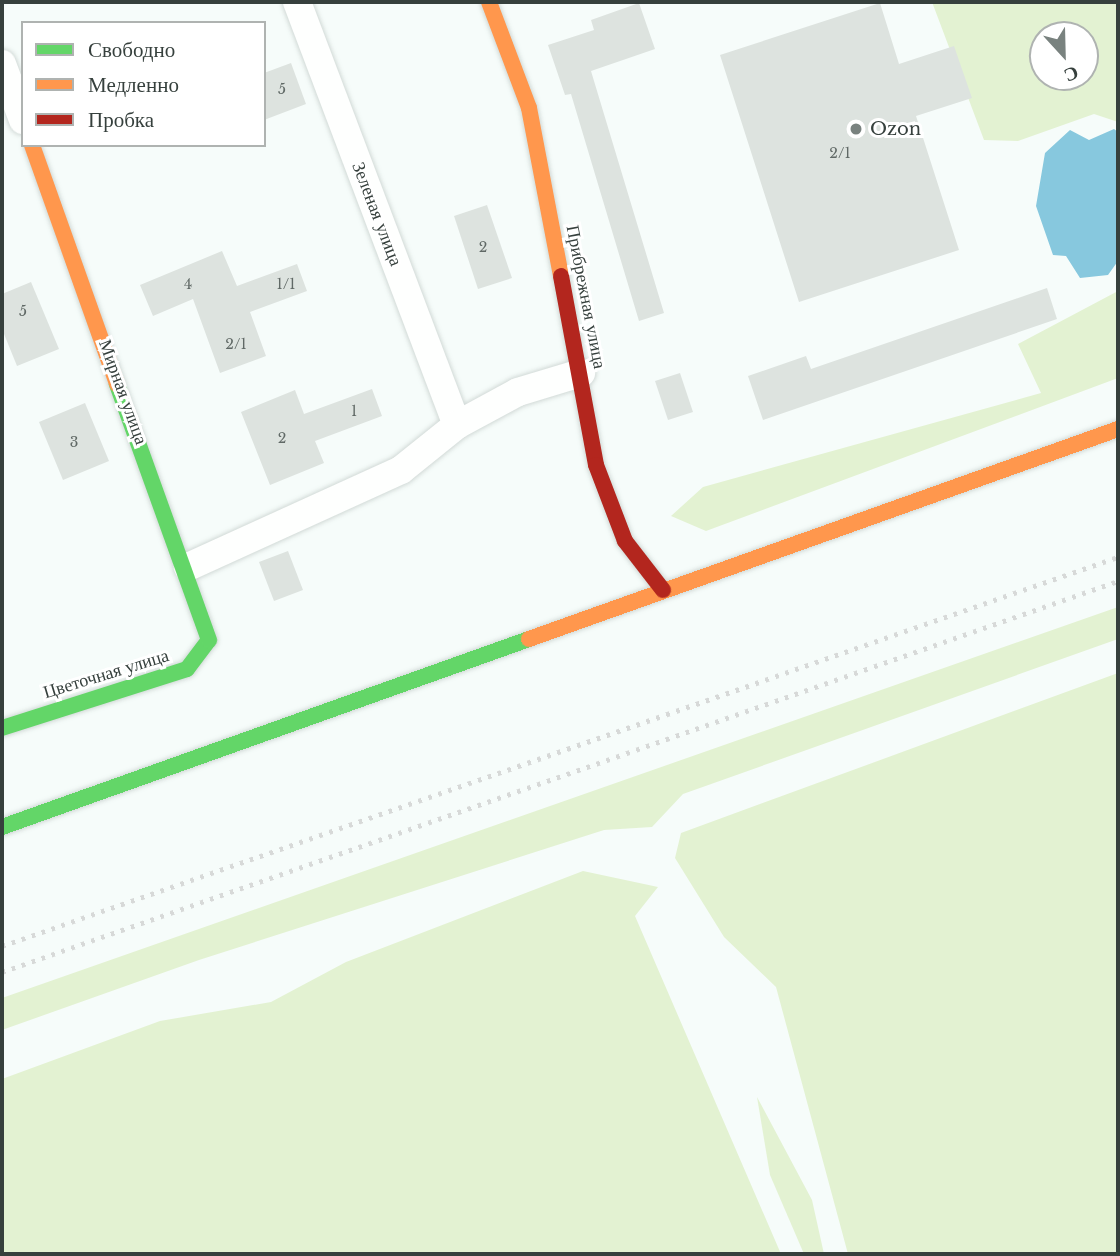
<!DOCTYPE html>
<html>
<head>
<meta charset="utf-8">
<style>
  body { margin:0 }
  #map { position:relative; width:1120px; height:1256px; overflow:hidden; background:#f6fcfa; font-family:"Libre Baskerville",serif }
  div>[style] { position:absolute }
  .green>* { inset:0; background:#e3f2d2 }
  .water>* { inset:0; background:#87c8de }
  .building>* { inset:0; background:#dde3df }
  .roads { filter:drop-shadow(0 0 2px #d2dad7) drop-shadow(0 0 2px #d2dad7) }
  .street>* { height:28px; margin:-14px; padding:0 14px; transform-origin:14px; border-radius:14px; background:#fefffe }
  .fast>* { height:16px; margin:-8px; padding:0 8px; transform-origin:8px; border-radius:8px; background:#63d668 }
  .slow>* { height:16px; margin:-8px; padding:0 8px; transform-origin:8px; border-radius:8px; background:#ff974d }
  .jam>* { height:16px; margin:-8px; padding:0 8px; transform-origin:8px; border-radius:8px; background:#b3261e }
  .rail>* { height:5px; margin-top:-2.5px; transform-origin:0; background:repeating-linear-gradient(90deg,#d7d9d8 0 3.5px,transparent 0 10.5px) }
  .dots>* { width:19px; height:19px; translate:-50% -50%; box-sizing:border-box; border:4px solid #fff; border-radius:50% }
  span { translate:-50% -50%; white-space:nowrap; text-align:center; line-height:1.15; -webkit-text-stroke:6px #fff; paint-order:stroke }
  .number-label { font-size:14px; color:#606966 }
  .number-label span { -webkit-text-stroke-width:0 }
  .poi-label { font-size:18px; color:#36403d }
  .left { translate:0 -50%; text-align:left }
  .street-label { font-size:18px; color:#36403d }
  .frame { position:absolute; inset:0; border:4px solid #36403d; pointer-events:none }
  .legend { position:absolute; left:21px; top:21px; width:245px; height:126px; box-sizing:border-box; background:#fff; border:2px solid #afb3b1; margin:0; padding:9px 12px; list-style:none; font-size:21px; color:#36403d }
  .legend li { display:flex; align-items:center; gap:14px; height:35px }
  .legend b { width:35px; border:2px solid #afb3b1 }
  .north { position:absolute; left:1029px; top:21px; width:70px; height:70px; box-sizing:border-box; background:#fff; border:2px solid #afb3b1; border-radius:50%; rotate:158deg; font-size:19px; font-weight:700; line-height:28px; text-align:center; color:#36403d }
  .north::after { content:''; display:block; margin:auto; width:24px; height:32px; background:#79827f; clip-path:polygon(50% 0,100% 100%,50% 72%,0 100%) }
</style>
</head>
<body>
<div id="map">
  <div class="green">
    <div style="clip-path:polygon(evenodd,932px 2px,1118px 2px,1118px 122px,1094px 114px,1018px 141px,984px 140px,932px 2px,1043px 35px,1085px 35px,1085px 77px,1043px 77px,1043px 35px)"></div>
    <div style="clip-path:polygon(1118px 291px,1118px 378px,706px 531px,671px 516px,703px 487px,1041px 393px,1018px 344px)"></div>
    <div style="clip-path:polygon(1118px 607px,1118px 639px,683px 794px,652px 827px,604px 830px,199px 960px,2px 1030px,2px 998px)"></div>
    <div style="clip-path:polygon(1118px 673px,1118px 1254px,848px 1254px,776px 987px,724px 937px,675px 858px,681px 833px)"></div>
    <div style="clip-path:polygon(583px 871px,658px 887px,635px 916px,781px 1254px,2px 1254px,2px 1079px,160px 1021px,271px 1002px,346px 962px)"></div>
    <div style="clip-path:polygon(757px 1097px,812px 1200px,824px 1254px,804px 1254px,770px 1175px)"></div>
  </div>
  <div class="water">
    <div style="clip-path:polygon(1114px 129px,1118px 132px,1118px 261px,1108px 275px,1080px 278px,1066px 256px,1053px 255px,1036px 206px,1045px 153px,1070px 130px,1089px 140px)"></div>
  </div>
  <div class="building">
    <div style="clip-path:polygon(639px 3px,655px 49px,591px 71px,664px 313px,639px 321px,571px 94px,565px 95px,548px 45px,594px 30px,591px 20px)"></div>
    <div style="clip-path:polygon(880px 3px,899px 64px,954px 46px,972px 98px,916px 116px,959px 250px,799px 302px,720px 55px)"></div>
    <div style="clip-path:polygon(291px 63px,306px 104px,264px 120px,264px 73px)"></div>
    <div style="clip-path:polygon(487px 205px,512px 278px,478px 289px,454px 216px)"></div>
    <div style="clip-path:polygon(222px 251px,237px 286px,297px 264px,307px 291px,250px 312px,266px 356px,220px 373px,193px 299px,153px 316px,140px 285px)"></div>
    <div style="clip-path:polygon(31px 282px,59px 349px,17px 366px,2px 329px,2px 294px)"></div>
    <div style="clip-path:polygon(1047px 288px,1057px 319px,763px 420px,748px 376px,806px 356px,811px 369px)"></div>
    <div style="clip-path:polygon(680px 373px,693px 412px,668px 420px,655px 381px)"></div>
    <div style="clip-path:polygon(372px 389px,382px 416px,315px 441px,324px 463px,270px 485px,241px 412px,295px 390px,304px 414px)"></div>
    <div style="clip-path:polygon(85px 403px,109px 461px,63px 480px,39px 422px)"></div>
    <div style="clip-path:polygon(288px 551px,303px 590px,274px 601px,259px 562px)"></div>
  </div>
  <div class="roads">
    <div class="street">
      <div style="left:297px;top:2px;width:452px;rotate:69.3deg"></div>
      <div style="left:2px;top:64px;width:60px;rotate:69.4deg"></div>
      <div style="left:188px;top:567px;width:234px;rotate:-24.5deg"></div>
      <div style="left:401px;top:470px;width:72px;rotate:-38.8deg"></div>
      <div style="left:457px;top:425px;width:69px;rotate:-28.4deg"></div>
      <div style="left:518px;top:392px;width:66px;rotate:-16.8deg"></div>
    </div>
    <div class="fast">
      <div style="left:2px;top:728px;width:194px;rotate:-17.7deg"></div>
      <div style="left:187px;top:669px;width:36px;rotate:-53deg"></div>
      <div style="left:209px;top:640px;width:272px;rotate:-109.8deg"></div>
      <div style="left:2px;top:827px;width:560px;rotate:-19.63deg"></div>
    </div>
    <div class="slow">
      <div style="left:489px;top:2px;width:113px;rotate:69.3deg"></div>
      <div style="left:529px;top:108px;width:171px;rotate:79.2deg"></div>
      <div style="left:32px;top:145px;width:254px;rotate:70.4deg"></div>
      <div style="left:529px;top:639px;width:625px;rotate:-19.62deg"></div>
    </div>
    <div class="jam">
      <div style="left:561px;top:276px;width:192px;rotate:79.5deg"></div>
      <div style="left:596px;top:465px;width:81px;rotate:69.1deg"></div>
      <div style="left:625px;top:541px;width:62px;rotate:52.2deg"></div>
    </div>
  </div>
  <div class="rail">
    <div style="left:2px;top:946px;width:1182px;rotate:-19.22deg"></div>
    <div style="left:2px;top:972px;width:1183px;rotate:-19.31deg"></div>
  </div>
  <div class="dots">
    <div style="left:856px;top:129px;background:#79827f"></div>
  </div>
  <div class="number-label">
    <span style="left:282px;top:89px">5</span>
    <span style="left:840px;top:153px">2/1</span>
    <span style="left:483px;top:247px">2</span>
    <span style="left:188px;top:284px">4</span>
    <span style="left:286px;top:284px">1/1</span>
    <span style="left:23px;top:311px">5</span>
    <span style="left:236px;top:344px">2/1</span>
    <span style="left:354px;top:411px">1</span>
    <span style="left:282px;top:438px">2</span>
    <span style="left:74px;top:442px">3</span>
  </div>
  <div class="poi-label">
    <span class="left" style="left:870px;top:129px">Ozon</span>
  </div>
  <div class="street-label">
    <span style="left:377px;top:214px;rotate:69deg">Зеленая улица</span>
    <span style="left:586px;top:297px;rotate:79deg">Прибрежная улица</span>
    <span style="left:123px;top:392px;rotate:70deg">Мирная улица</span>
    <span style="left:106px;top:674px;rotate:-17deg">Цветочная улица</span>
  </div>
  <div class="frame"></div>
  <ul class="legend">
  <li><b style="height:9px;background:#63d668"></b>Свободно</li>
  <li><b style="height:9px;background:#ff974d"></b>Медленно</li>
  <li><b style="height:9px;background:#b3261e"></b>Пробка</li>
  </ul>
  <div class="north">С</div>
</div>
</body>
</html>
